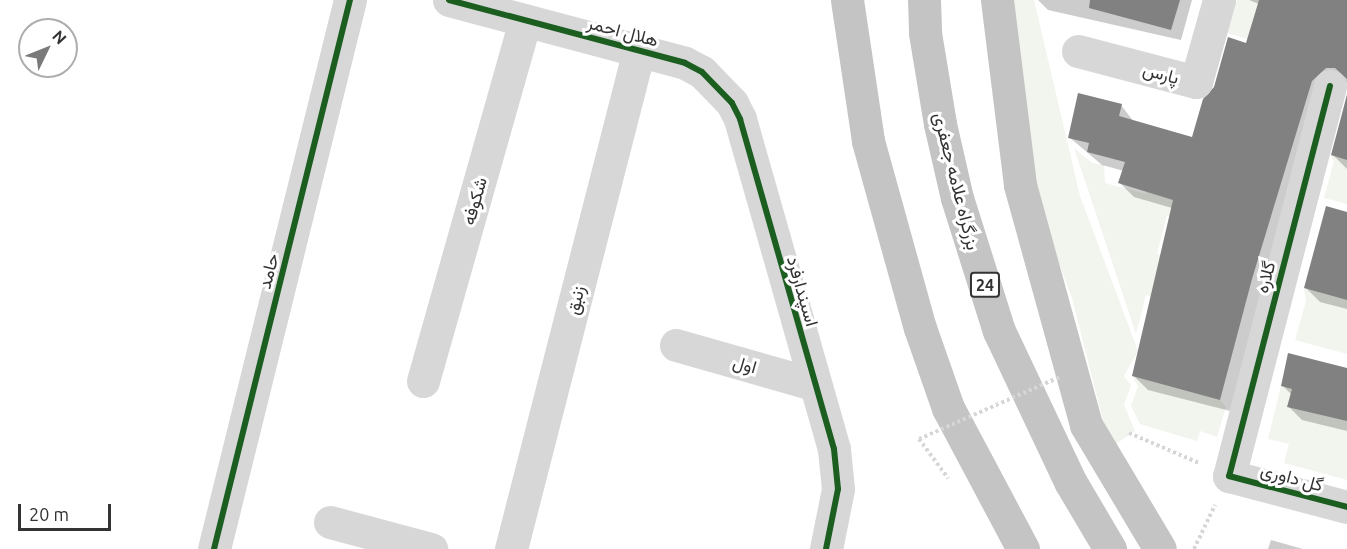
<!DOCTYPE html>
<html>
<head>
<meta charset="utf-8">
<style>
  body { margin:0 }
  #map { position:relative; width:1347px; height:549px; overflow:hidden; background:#fff; font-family:Ubuntu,Vazirmatn,sans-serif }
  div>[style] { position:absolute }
  .green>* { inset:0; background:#f1f5ed }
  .shadow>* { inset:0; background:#0003 }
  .building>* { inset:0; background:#818181 }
  .path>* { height:4px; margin-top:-2px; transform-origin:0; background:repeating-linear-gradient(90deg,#d6d6d6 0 3px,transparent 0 6px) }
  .minor>* { height:33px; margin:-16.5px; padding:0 16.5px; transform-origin:16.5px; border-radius:16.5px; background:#d7d7d7 }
  .highway>* { height:33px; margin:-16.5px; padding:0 16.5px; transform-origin:16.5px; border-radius:16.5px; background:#c4c4c4 }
  .path-bridge>* { height:4px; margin-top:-2px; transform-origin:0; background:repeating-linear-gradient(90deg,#d6d6d6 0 3px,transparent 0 6px) }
  .cycleway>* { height:6px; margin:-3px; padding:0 3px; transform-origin:3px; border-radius:3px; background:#1b5e20 }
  span { translate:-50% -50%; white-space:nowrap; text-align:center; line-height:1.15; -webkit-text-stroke:6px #fff; paint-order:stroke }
  .shield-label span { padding:2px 4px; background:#fff; border:2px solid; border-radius:4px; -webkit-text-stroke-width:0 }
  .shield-label { font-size:16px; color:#333; font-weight:700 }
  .street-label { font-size:18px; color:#333 }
  .north { position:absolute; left:18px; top:18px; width:60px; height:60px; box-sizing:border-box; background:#fff; border:2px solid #adadad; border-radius:50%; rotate:47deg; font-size:16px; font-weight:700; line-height:24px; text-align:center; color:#333 }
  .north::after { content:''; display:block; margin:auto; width:21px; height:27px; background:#7a7a7a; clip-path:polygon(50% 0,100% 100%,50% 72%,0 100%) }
  .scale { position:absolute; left:18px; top:504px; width:93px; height:27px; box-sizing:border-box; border:3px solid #333; border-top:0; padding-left:8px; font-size:18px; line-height:21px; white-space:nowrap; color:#333; -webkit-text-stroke:4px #fff; paint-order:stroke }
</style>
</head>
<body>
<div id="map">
  <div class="green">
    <div style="clip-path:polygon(1007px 0,1034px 0,1080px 196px,1138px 351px,1124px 376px,1131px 385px,1124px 405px,1135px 431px,1110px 448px,1072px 298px,1047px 232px,1033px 173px)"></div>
    <div style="clip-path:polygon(1237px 0,1259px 0,1255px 14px,1342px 67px,1227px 33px)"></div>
    <div style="clip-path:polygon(1074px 148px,1092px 163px,1104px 165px,1105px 183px,1146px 194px,1148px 187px,1169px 193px,1185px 219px,1167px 215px,1157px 254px,1169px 258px,1159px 298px,1146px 295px,1136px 334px)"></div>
    <div style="clip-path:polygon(1330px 155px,1347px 160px,1347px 204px,1324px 198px,1334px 161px)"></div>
    <div style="clip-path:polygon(1304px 288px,1347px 300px,1347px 354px,1295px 340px,1306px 301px)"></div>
    <div style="clip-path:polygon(1132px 376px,1220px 400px,1226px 407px,1217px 437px,1200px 431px,1197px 441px,1140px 424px,1131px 406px,1138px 386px)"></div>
    <div style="clip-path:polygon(1281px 386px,1292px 389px,1288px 407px,1347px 421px,1347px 480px,1284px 463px,1289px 444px,1268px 439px)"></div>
  </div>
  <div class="shadow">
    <div style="clip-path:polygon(1038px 0,1192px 0,1181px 40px,1048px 10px)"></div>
    <div style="clip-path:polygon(1249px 0,1347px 0,1347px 83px,1340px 81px,1234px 412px,1148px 390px,1134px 376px,1172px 208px,1134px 197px,1120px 183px,1124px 171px,1102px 165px,1069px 137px,1121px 105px,1134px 122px,1194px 139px,1247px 45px,1259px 4px)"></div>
    <div style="clip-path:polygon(1347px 93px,1347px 169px,1333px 155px)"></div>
    <div style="clip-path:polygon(1347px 213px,1347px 309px,1320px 302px,1306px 288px)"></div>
    <div style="clip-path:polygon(1347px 370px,1347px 431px,1302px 420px,1289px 407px,1292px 395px,1283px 386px)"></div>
    <div style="clip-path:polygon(1271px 540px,1303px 549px,1268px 549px)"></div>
  </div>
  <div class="building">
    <div style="clip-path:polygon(1090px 0,1180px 0,1171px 30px,1089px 8px)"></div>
    <div style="clip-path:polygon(1259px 0,1347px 0,1347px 79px,1335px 68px,1326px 68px,1312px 81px,1252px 279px,1220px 400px,1132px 376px,1173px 200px,1118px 183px,1125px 162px,1087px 152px,1089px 143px,1068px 138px,1078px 93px,1122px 104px,1119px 116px,1192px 137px,1203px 99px,1214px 87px,1228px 37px,1246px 43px)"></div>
    <div style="clip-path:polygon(1347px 95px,1347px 160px,1331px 155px)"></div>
    <div style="clip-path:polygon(1326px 206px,1347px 212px,1347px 300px,1304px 288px)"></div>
    <div style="clip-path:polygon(1288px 353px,1347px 368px,1347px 421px,1287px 407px,1292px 389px,1281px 386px)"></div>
  </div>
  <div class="path">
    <div style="left:1129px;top:433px;width:76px;rotate:23.2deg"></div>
    <div style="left:919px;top:439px;width:49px;rotate:53.4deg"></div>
    <div style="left:1194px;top:549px;width:49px;rotate:-64.5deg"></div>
  </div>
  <div class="minor">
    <div style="left:449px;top:0;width:244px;rotate:14.9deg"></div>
    <div style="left:685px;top:63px;width:19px;rotate:28deg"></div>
    <div style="left:702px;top:72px;width:43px;rotate:45.9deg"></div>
    <div style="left:732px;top:103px;width:18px;rotate:63deg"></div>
    <div style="left:740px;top:119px;width:343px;rotate:74.1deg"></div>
    <div style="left:834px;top:449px;width:40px;rotate:84.3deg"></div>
    <div style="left:838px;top:489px;width:61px;rotate:101.3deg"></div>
    <div style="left:1078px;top:51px;width:122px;rotate:14.7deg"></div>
    <div style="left:1196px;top:82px;width:85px;rotate:-74.3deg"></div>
    <div style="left:1330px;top:86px;width:403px;rotate:104.5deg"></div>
    <div style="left:1229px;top:476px;width:122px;rotate:14.7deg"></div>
    <div style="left:676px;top:345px;width:142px;rotate:15.9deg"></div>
    <div style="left:423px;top:381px;width:375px;rotate:-74.2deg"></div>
    <div style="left:330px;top:522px;width:105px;rotate:15deg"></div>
    <div style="left:214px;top:549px;width:566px;rotate:-76.09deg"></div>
    <div style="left:511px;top:549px;width:515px;rotate:-75.61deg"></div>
  </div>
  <div class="highway">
    <div style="left:847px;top:0;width:143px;rotate:81.5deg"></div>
    <div style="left:868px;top:141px;width:194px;rotate:74.5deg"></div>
    <div style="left:920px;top:328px;width:85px;rotate:70.7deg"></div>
    <div style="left:948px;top:408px;width:160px;rotate:62deg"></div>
    <div style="left:924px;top:0;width:33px;rotate:88deg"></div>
    <div style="left:925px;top:33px;width:92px;rotate:80.6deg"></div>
    <div style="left:940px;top:124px;width:76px;rotate:77.1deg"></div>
    <div style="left:957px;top:198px;width:139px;rotate:72.5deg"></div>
    <div style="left:999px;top:331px;width:168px;rotate:64.7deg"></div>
    <div style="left:1071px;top:483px;width:77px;rotate:59.4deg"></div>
    <div style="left:997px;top:0;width:186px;rotate:82.9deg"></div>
    <div style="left:1020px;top:185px;width:249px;rotate:74.6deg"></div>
    <div style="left:1086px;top:425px;width:144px;rotate:59.2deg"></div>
  </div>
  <div class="path-bridge">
    <div style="left:919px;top:439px;width:156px;rotate:-23.8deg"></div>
  </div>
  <div class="cycleway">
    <div style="left:449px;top:0;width:244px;rotate:14.9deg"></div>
    <div style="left:685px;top:63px;width:19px;rotate:28deg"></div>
    <div style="left:702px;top:72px;width:43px;rotate:45.9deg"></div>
    <div style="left:732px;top:103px;width:18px;rotate:63deg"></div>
    <div style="left:740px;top:119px;width:343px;rotate:74.1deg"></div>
    <div style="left:834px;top:449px;width:40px;rotate:84.3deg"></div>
    <div style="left:838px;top:489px;width:61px;rotate:101.3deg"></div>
    <div style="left:1330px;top:86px;width:403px;rotate:104.5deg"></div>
    <div style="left:1229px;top:476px;width:122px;rotate:14.7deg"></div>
    <div style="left:214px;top:549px;width:566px;rotate:-76.09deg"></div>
  </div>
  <div class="shield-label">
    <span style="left:985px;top:285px">24</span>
  </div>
  <div class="street-label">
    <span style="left:623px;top:31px;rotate:15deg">هلال احمر</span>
    <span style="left:1161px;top:73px;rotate:15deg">پارس</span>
    <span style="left:957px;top:181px;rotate:76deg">بزرگراه علامه جعفری</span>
    <span style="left:474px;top:201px;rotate:-74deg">شکوفه</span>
    <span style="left:268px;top:271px;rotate:-76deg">حامد</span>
    <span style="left:1265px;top:277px;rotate:-75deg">گلاره</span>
    <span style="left:803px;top:291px;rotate:74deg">اسپندارفرد</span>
    <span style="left:575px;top:300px;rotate:-76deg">زنبق</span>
    <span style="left:745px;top:364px;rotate:16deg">اول</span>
    <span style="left:1292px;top:477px;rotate:15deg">گل داوری</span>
  </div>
  <div class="north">N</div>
  <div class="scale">20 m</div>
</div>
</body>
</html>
